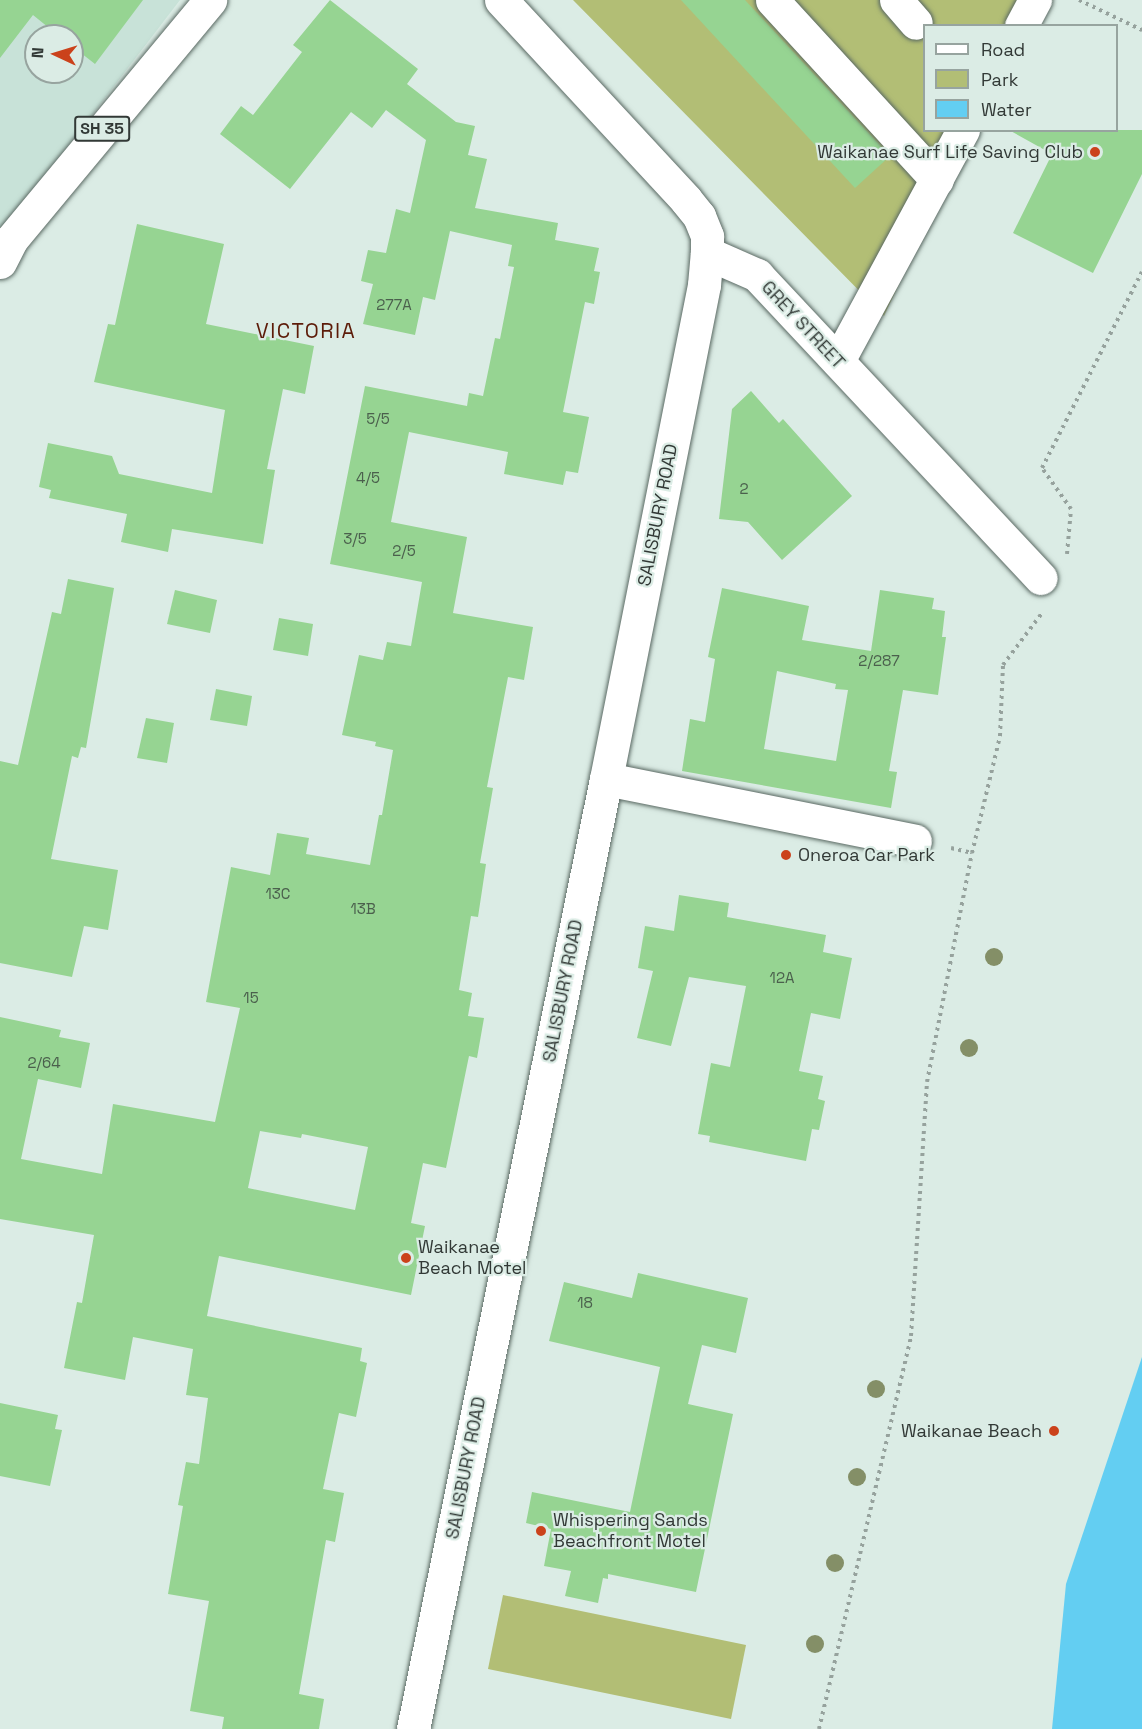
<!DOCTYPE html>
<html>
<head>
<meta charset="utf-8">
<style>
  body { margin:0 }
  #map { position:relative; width:1142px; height:1729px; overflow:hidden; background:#dbece5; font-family:"Space Grotesk",sans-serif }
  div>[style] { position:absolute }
  .built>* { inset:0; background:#c8e2d8 }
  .green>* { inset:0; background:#b2be75 }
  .water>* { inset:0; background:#63cef2 }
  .building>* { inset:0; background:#96d492 }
  .path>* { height:4px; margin-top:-2px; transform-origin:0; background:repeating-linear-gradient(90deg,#96a29d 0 3px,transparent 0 7.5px) }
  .roads { filter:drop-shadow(0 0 2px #5a6963) drop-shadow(0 0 2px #5a6963) }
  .minor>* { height:33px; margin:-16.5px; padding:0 16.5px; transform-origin:16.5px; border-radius:16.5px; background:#fff }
  .highway>* { height:33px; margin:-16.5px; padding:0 16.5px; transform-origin:16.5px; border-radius:16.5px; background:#fff }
  .trees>* { width:18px; height:18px; margin:-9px; border-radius:50%; background:#848f67 }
  .dots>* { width:16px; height:16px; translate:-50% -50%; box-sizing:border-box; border:3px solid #dbece5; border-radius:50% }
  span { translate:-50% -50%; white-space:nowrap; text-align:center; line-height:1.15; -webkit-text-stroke:4.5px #dbece5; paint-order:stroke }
  .number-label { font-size:15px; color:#4b604d }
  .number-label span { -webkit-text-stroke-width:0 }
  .shield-label span { padding:2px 4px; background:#dbece5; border:2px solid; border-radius:4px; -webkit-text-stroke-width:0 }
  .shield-label { font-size:16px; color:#323936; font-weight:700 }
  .poi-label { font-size:18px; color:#323936 }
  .right { translate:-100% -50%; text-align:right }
  .left { translate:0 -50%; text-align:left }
  .street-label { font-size:18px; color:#323936 }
  .quarter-label { font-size:21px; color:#5c1b08; letter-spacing:1.5px }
  .legend { position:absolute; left:923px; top:24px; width:195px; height:108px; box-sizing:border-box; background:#dbece5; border:2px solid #97a49f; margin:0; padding:8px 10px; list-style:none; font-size:18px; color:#323936 }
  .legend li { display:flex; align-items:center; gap:12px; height:30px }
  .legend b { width:30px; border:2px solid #97a49f }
  .north { position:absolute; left:24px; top:24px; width:60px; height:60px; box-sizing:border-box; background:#dbece5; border:2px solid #97a49f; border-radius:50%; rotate:274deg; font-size:16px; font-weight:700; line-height:24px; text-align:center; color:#323936 }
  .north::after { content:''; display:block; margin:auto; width:21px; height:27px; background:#cb421b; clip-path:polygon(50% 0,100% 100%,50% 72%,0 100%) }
</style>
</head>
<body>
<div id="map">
  <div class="built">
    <div style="clip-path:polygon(evenodd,0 0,180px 0,0 235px,0 0,36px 36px,72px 36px,72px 72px,36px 72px,36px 36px)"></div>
  </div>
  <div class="green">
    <div style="clip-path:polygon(573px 0,1032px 0,1020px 25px,924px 26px,924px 130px,971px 131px,884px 316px)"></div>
    <div style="clip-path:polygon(503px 1595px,746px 1645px,731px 1719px,488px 1669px)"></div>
  </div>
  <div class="water">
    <div style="clip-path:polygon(1142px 1357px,1142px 1729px,1052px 1729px,1066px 1584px)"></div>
  </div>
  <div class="building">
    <div style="clip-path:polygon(0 0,143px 0,95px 64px,72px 46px,72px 36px,59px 36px,33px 15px,0 58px)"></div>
    <div style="clip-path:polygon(evenodd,330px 0,418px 69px,407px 84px,456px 122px,475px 126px,468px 155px,487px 159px,475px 208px,558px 223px,555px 240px,599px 248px,594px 271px,600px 272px,594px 304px,585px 302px,563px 412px,589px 417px,578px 473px,566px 471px,563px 485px,504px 474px,508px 452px,409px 432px,391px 522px,467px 537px,453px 613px,533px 627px,524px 680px,508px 677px,487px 787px,493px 788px,480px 863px,486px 864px,478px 917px,471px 916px,459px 990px,472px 993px,468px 1016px,484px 1018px,477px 1058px,469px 1056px,446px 1168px,423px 1163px,411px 1223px,425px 1226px,411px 1295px,219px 1256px,207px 1316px,362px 1348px,360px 1361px,367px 1363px,356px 1417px,339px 1413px,323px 1489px,344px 1493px,335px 1542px,326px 1540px,299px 1694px,324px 1699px,319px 1729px,222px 1729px,224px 1717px,190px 1711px,209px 1601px,168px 1594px,183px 1506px,178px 1505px,186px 1462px,199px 1464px,208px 1398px,186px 1395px,193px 1349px,133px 1337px,125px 1380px,64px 1368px,77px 1302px,82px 1303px,94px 1235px,0 1219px,0 1017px,61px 1030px,59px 1037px,90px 1043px,81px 1088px,38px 1079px,21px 1159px,102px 1174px,113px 1104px,215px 1122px,240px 1008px,206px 1002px,231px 867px,270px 875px,277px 833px,309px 838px,306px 854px,370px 865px,379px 815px,382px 815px,393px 750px,375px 746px,376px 742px,342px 735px,359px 655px,383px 660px,387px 642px,411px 646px,422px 582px,330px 564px,365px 386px,467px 406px,469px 393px,483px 396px,495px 338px,500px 339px,514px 267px,508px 266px,512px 245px,450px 231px,435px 300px,423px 297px,415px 335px,363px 324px,373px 284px,361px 281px,368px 250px,386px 253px,396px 209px,410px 213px,426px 140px,386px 110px,372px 128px,351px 112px,290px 189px,220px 134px,241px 106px,253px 115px,302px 52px,293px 45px,330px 0,260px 1131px,301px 1138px,302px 1134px,368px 1147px,355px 1210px,248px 1188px,260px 1131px)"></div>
    <div style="clip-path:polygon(681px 0,745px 0,890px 156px,855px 188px)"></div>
    <div style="clip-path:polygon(1009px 130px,1142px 130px,1142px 174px,1093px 273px,1013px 233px,1052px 154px)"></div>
    <div style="clip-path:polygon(137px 224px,224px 244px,206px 324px,314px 346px,305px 394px,283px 389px,267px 469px,275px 470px,263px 544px,172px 529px,168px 552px,121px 542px,127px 514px,49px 498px,51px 490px,39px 487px,48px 443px,112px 456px,119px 474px,212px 493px,225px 410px,94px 382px,108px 324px,115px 325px)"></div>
    <div style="clip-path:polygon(751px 391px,779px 423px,783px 419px,852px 496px,782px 560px,748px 522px,719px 519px,732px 409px)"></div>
    <div style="clip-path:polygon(68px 579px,114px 588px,86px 748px,81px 747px,78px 758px,72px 756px,51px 859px,118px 870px,108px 930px,84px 926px,72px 977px,0 963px,0 761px,18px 765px,52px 612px,61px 614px)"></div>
    <div style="clip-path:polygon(evenodd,722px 588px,809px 606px,802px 640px,871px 651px,880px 590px,934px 598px,932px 609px,945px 611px,942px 637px,946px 637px,938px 695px,903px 690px,889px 771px,897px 772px,891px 808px,682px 771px,690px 719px,705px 722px,715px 659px,708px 657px,722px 588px,777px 671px,836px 684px,835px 689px,848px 690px,836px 761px,764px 749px,777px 671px)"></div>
    <div style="clip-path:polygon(175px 590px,217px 600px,210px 633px,167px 624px)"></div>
    <div style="clip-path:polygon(279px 618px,313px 624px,308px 656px,273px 650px)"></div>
    <div style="clip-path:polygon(216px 689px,252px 696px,247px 726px,210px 720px)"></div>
    <div style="clip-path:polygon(146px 718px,174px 723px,167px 763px,137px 758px)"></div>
    <div style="clip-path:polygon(679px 895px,729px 903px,727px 917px,826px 935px,823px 952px,852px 958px,840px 1019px,811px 1013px,799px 1071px,823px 1076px,818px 1099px,825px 1101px,819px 1130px,812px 1129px,806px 1161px,709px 1142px,710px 1136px,698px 1134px,711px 1063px,730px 1067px,746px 986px,689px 977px,671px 1046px,637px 1038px,653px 971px,638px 968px,645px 926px,674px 931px)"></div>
    <div style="clip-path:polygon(638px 1273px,748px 1298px,736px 1353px,702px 1345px,688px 1404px,733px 1414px,696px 1592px,608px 1574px,608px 1579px,603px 1578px,598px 1603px,565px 1596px,571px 1571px,544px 1566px,551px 1529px,526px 1523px,532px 1492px,630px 1512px,660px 1367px,549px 1341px,564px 1282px,632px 1298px)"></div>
    <div style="clip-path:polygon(0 1403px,58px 1415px,55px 1429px,62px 1430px,50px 1486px,0 1476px)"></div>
  </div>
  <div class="path">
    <div style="left:1079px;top:0;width:70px;rotate:25.5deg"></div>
    <div style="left:1067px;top:554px;width:45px;rotate:-84.9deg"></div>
    <div style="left:1071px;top:509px;width:50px;rotate:-125.3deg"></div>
    <div style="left:1042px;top:468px;width:220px;rotate:-63deg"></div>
    <div style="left:951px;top:848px;width:22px;rotate:13deg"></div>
    <div style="left:819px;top:1729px;width:404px;rotate:-76.8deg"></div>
    <div style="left:911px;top:1336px;width:255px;rotate:-86.4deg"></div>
    <div style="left:927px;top:1082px;width:233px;rotate:-78.9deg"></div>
    <div style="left:972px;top:853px;width:120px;rotate:-76.5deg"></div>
    <div style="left:1000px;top:736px;width:71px;rotate:-87.6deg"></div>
    <div style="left:1003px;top:665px;width:65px;rotate:-53.1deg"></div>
  </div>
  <div class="roads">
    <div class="minor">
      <div style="left:501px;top:0;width:272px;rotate:47.2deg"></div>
      <div style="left:686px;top:200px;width:21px;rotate:51deg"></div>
      <div style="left:699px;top:216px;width:22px;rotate:68deg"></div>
      <div style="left:707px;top:236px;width:17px;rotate:90deg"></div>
      <div style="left:707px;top:253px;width:55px;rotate:23.7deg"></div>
      <div style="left:757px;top:275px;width:415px;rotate:46.9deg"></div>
      <div style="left:772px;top:0;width:244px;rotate:47.5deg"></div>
      <div style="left:896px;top:0;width:30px;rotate:49deg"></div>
      <div style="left:1021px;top:26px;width:30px;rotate:-62deg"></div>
      <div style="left:838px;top:361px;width:263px;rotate:-61.6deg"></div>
      <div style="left:606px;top:779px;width:315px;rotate:11.3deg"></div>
      <div style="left:413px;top:1729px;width:969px;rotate:-78.52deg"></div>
      <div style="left:606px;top:779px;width:504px;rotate:-78.78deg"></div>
      <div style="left:704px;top:285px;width:32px;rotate:-85deg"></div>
    </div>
    <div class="highway">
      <div style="left:0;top:262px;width:25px;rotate:-63deg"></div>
      <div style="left:11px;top:240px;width:312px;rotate:-50.3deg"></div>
    </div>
  </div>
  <div class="trees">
    <div style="left:994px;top:957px"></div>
    <div style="left:969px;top:1048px"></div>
    <div style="left:876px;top:1389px"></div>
    <div style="left:857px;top:1477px"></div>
    <div style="left:835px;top:1563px"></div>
    <div style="left:815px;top:1644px"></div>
  </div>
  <div class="dots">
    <div style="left:1095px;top:152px;background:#cb421b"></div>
    <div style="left:786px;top:855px;background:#cb421b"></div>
    <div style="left:406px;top:1258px;background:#cb421b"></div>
    <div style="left:1054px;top:1431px;background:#cb421b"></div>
    <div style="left:541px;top:1531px;background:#cb421b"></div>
  </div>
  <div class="number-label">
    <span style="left:394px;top:305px">277A</span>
    <span style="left:378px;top:419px">5/5</span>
    <span style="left:368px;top:478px">4/5</span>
    <span style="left:744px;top:489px">2</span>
    <span style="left:355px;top:539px">3/5</span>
    <span style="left:404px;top:551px">2/5</span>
    <span style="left:879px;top:661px">2/287</span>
    <span style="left:278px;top:894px">13C</span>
    <span style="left:363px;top:909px">13B</span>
    <span style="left:782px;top:978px">12A</span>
    <span style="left:251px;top:998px">15</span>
    <span style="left:44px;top:1063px">2/64</span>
    <span style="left:585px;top:1303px">18</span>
  </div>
  <div class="shield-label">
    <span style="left:102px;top:129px">SH 35</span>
  </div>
  <div class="poi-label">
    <span class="right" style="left:1083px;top:152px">Waikanae Surf Life Saving Club</span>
    <span class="left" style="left:798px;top:855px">Oneroa Car Park</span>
    <span class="left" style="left:418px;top:1258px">Waikanae<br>Beach Motel</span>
    <span class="right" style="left:1042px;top:1431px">Waikanae Beach</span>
    <span class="left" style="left:553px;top:1531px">Whispering Sands<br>Beachfront Motel</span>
  </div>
  <div class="street-label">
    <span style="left:803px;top:325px;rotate:47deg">GREY STREET</span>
    <span style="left:658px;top:515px;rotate:-79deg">SALISBURY ROAD</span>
    <span style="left:563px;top:991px;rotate:-79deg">SALISBURY ROAD</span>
    <span style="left:466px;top:1468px;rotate:-79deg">SALISBURY ROAD</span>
  </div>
  <div class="quarter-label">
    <span style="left:306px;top:331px">VICTORIA</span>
  </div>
  <ul class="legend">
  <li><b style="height:8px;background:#fff"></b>Road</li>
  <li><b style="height:16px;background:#b2be75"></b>Park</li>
  <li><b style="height:16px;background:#63cef2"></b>Water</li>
  </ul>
  <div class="north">N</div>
</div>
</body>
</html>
